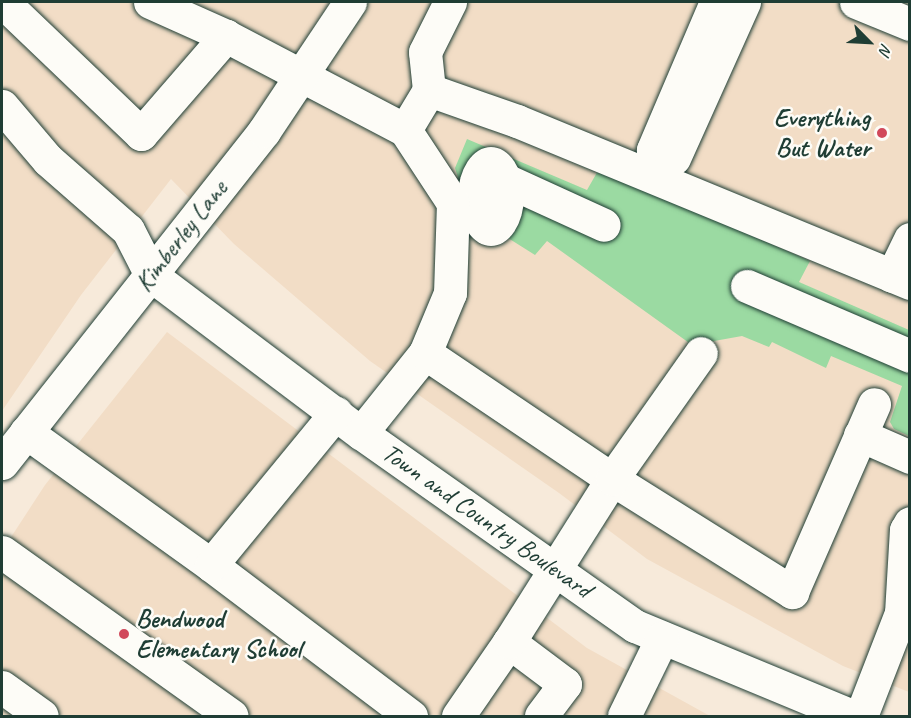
<!DOCTYPE html>
<html>
<head>
<meta charset="utf-8">
<style>
  body { margin:0 }
  #map { position:relative; width:911px; height:718px; overflow:hidden; background:#f7eada; font-family:Caveat,sans-serif }
  div>[style] { position:absolute }
  .built>* { inset:0; background:#f2ddc6 }
  .green>* { inset:0; background:#9bdaa2 }
  .roads { filter:drop-shadow(0 0 2px #1f3d34) drop-shadow(0 0 2px #1f3d34) }
  .minor>* { height:33px; margin:-16.5px; padding:0 16.5px; transform-origin:16.5px; border-radius:16.5px; background:#fdfcf7 }
  .minor>.ring { margin:-16.5px; padding:0; box-sizing:content-box; background:none; border:33px solid #fdfcf7; border-radius:50% }
  .dots>* { width:16px; height:16px; translate:-50% -50%; box-sizing:border-box; border:3px solid #fdfcf7; border-radius:50% }
  span { translate:-50% -50%; white-space:nowrap; text-align:center; line-height:1.15; -webkit-text-stroke:5px #fdfcf7; paint-order:stroke }
  .poi-label { font-size:26px; color:#1f3d34; font-weight:700 }
  .right { translate:-100% -50%; text-align:right }
  .left { translate:0 -50%; text-align:left }
  .street-label { font-size:26px; color:#1f3d34 }
  .frame { position:absolute; inset:0; border:3px solid #1f3d34; pointer-events:none }
  .north { position:absolute; left:839px; top:12px; width:60px; height:60px; -webkit-text-stroke:4px #fdfcf7; paint-order:stroke; rotate:114deg; font-size:16px; font-weight:700; line-height:24px; text-align:center; color:#1f3d34 }
  .north::after { content:''; display:block; margin:auto; width:21px; height:27px; background:#1f3d34; clip-path:polygon(50% 0,100% 100%,50% 72%,0 100%) }
</style>
</head>
<body>
<div id="map">
  <div class="built">
    <div style="clip-path:polygon(2px 2px,909px 2px,909px 692px,843px 666px,647px 559px,559px 493px,370px 361px,234px 244px,171px 179px,81px 295px,2px 411px)"></div>
    <div style="clip-path:polygon(167px 332px,587px 648px,710px 716px,2px 716px,2px 551px,45px 485px)"></div>
  </div>
  <div class="green">
    <div style="clip-path:polygon(467px 139px,587px 190px,599px 169px,810px 261px,799px 282px,909px 330px,909px 436px,894px 429px,890px 422px,902px 386px,831px 356px,826px 368px,772px 342px,769px 347px,742px 336px,692px 345px,547px 241px,535px 255px,494px 229px,495px 219px,471px 218px,455px 168px)"></div>
  </div>
  <div class="roads">
    <div class="minor">
      <div style="left:3px;top:2px;width:191px;rotate:43.7deg"></div>
      <div style="left:141px;top:134px;width:130px;rotate:-49.1deg"></div>
      <div style="left:226px;top:36px;width:202px;rotate:27.7deg"></div>
      <div style="left:405px;top:130px;width:47px;rotate:-59deg"></div>
      <div style="left:429px;top:90px;width:38px;rotate:-96deg"></div>
      <div style="left:425px;top:52px;width:56px;rotate:-63.4deg"></div>
      <div style="left:150px;top:2px;width:83px;rotate:24.1deg"></div>
      <div style="left:716px;top:2px;width:161px;rotate:113.1deg"></div>
      <div style="left:653px;top:150px;width:22px;rotate:21deg"></div>
      <div style="left:674px;top:158px;width:171px;rotate:-65.8deg"></div>
      <div style="left:856px;top:2px;width:58px;rotate:22.2deg"></div>
      <div style="left:429px;top:90px;width:93px;rotate:19.4deg"></div>
      <div style="left:517px;top:121px;width:425px;rotate:22.4deg"></div>
      <div style="left:2px;top:106px;width:71px;rotate:49.6deg"></div>
      <div style="left:48px;top:160px;width:106px;rotate:41.2deg"></div>
      <div style="left:128px;top:230px;width:51px;rotate:62.9deg"></div>
      <div style="left:151px;top:275px;width:263px;rotate:37deg"></div>
      <div style="left:361px;top:433px;width:335px;rotate:35.2deg"></div>
      <div style="left:635px;top:626px;width:235px;rotate:22.5deg"></div>
      <div class="ring" style="left:474px;top:163px;width:-9px;height:-9px"></div>
      <div style="left:499px;top:177px;width:115px;rotate:24.6deg"></div>
      <div style="left:892px;top:276px;width:41px;rotate:-64.1deg"></div>
      <div style="left:747px;top:286px;width:177px;rotate:23.2deg"></div>
      <div style="left:425px;top:353px;width:225px;rotate:34deg"></div>
      <div style="left:612px;top:479px;width:213px;rotate:32.1deg"></div>
      <div style="left:792px;top:592px;width:205px;rotate:-66.4deg"></div>
      <div style="left:26px;top:432px;width:228px;rotate:35.7deg"></div>
      <div style="left:211px;top:565px;width:251px;rotate:37.1deg"></div>
      <div style="left:361px;top:433px;width:102px;rotate:-51.3deg"></div>
      <div style="left:425px;top:353px;width:65px;rotate:-67.4deg"></div>
      <div style="left:450px;top:293px;width:90px;rotate:-88.1deg"></div>
      <div style="left:453px;top:203px;width:87px;rotate:-123.3deg"></div>
      <div style="left:860px;top:435px;width:55px;rotate:23.7deg"></div>
      <div style="left:2px;top:463px;width:423px;rotate:-51.7deg"></div>
      <div style="left:264px;top:131px;width:155px;rotate:-56.3deg"></div>
      <div style="left:2px;top:552px;width:282px;rotate:35.5deg"></div>
      <div style="left:211px;top:565px;width:197px;rotate:-50.6deg"></div>
      <div style="left:509px;top:642px;width:70px;rotate:36.9deg"></div>
      <div style="left:565px;top:684px;width:40px;rotate:127deg"></div>
      <div style="left:2px;top:687px;width:49px;rotate:35.9deg"></div>
      <div style="left:458px;top:716px;width:90px;rotate:-55.4deg"></div>
      <div style="left:509px;top:642px;width:193px;rotate:-57.7deg"></div>
      <div style="left:612px;top:479px;width:154px;rotate:-54.8deg"></div>
      <div style="left:624px;top:716px;width:87px;rotate:-64deg"></div>
      <div style="left:861px;top:716px;width:110px;rotate:-68.8deg"></div>
      <div style="left:901px;top:613px;width:83px;rotate:-86.6deg"></div>
      <div style="left:906px;top:530px;width:8px;rotate:-60deg"></div>
    </div>
  </div>
  <div class="dots">
    <div style="left:882px;top:133px;background:#d1495b"></div>
    <div style="left:124px;top:634px;background:#d1495b"></div>
  </div>
  <div class="poi-label">
    <span class="right" style="left:870px;top:133px">Everything<br>But Water</span>
    <span class="left" style="left:136px;top:634px">Bendwood<br>Elementary School</span>
  </div>
  <div class="street-label">
    <span style="left:181px;top:236px;rotate:-52deg">Kimberley Lane</span>
    <span style="left:487px;top:521px;rotate:35deg">Town and Country Boulevard</span>
  </div>
  <div class="frame"></div>
  <div class="north">N</div>
</div>
</body>
</html>
